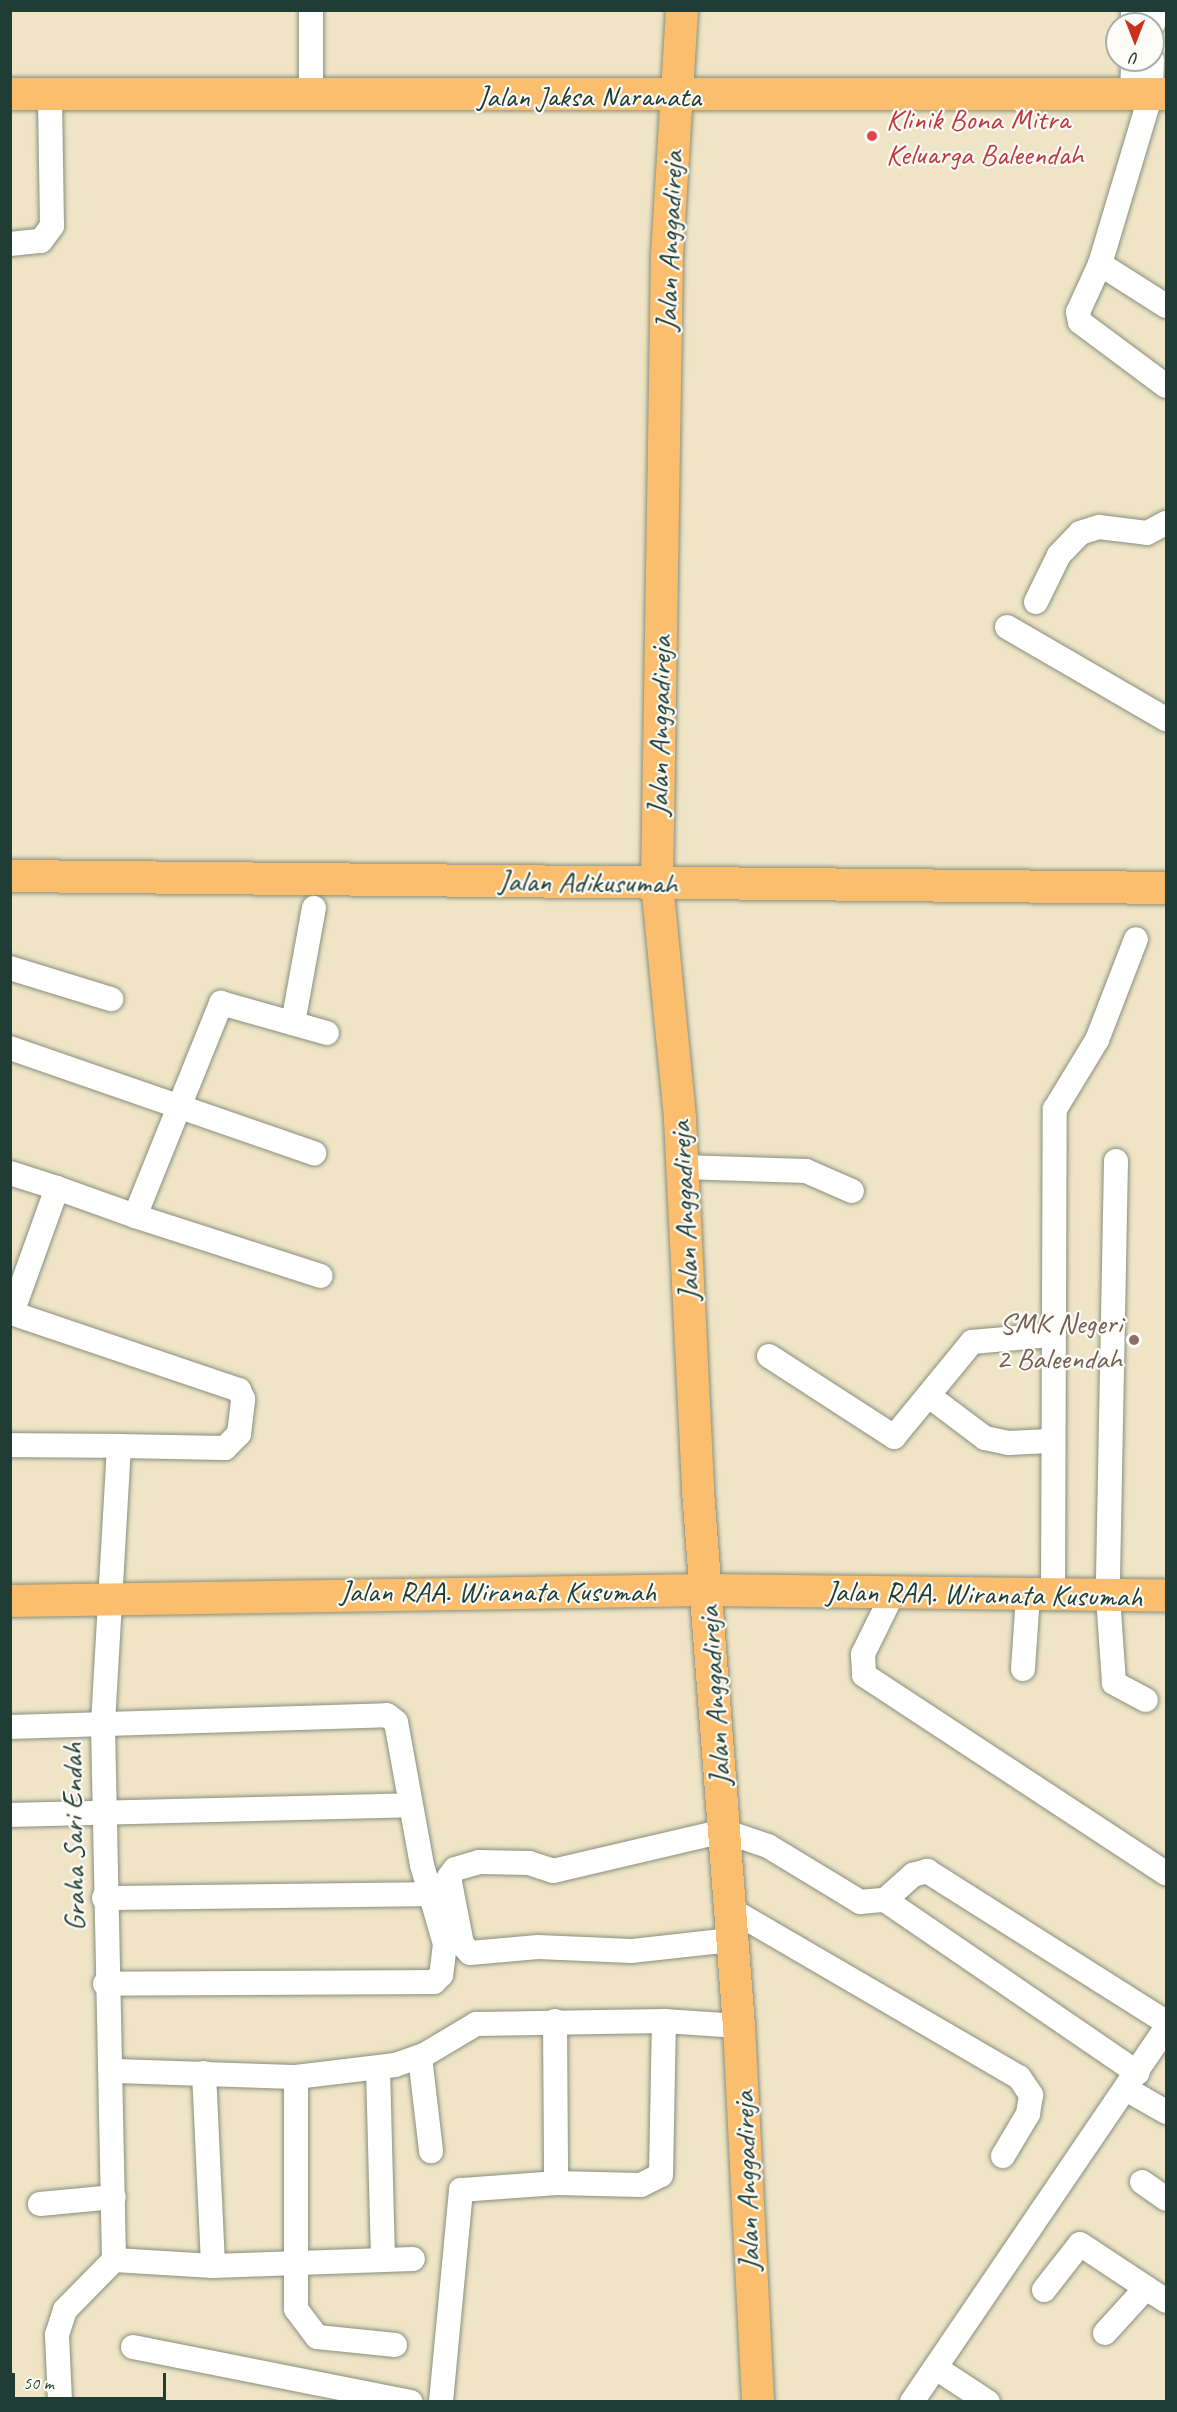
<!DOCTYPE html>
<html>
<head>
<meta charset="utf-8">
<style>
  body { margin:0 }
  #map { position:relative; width:1177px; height:2412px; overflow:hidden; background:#efe4c6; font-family:Caveat,sans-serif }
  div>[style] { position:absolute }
  .roads { filter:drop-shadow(0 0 2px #87907d) drop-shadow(0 0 2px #87907d) }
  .minor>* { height:24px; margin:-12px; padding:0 12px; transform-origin:12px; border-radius:12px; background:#fff }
  .major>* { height:32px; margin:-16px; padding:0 16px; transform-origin:16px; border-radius:16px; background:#fbbe6e }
  .dots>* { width:16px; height:16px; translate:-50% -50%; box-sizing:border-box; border:3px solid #fdfcf7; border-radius:50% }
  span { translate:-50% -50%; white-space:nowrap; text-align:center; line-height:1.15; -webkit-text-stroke:4.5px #fdfcf7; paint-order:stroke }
  .street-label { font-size:30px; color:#1f3d34 }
  .health-label { font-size:30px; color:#be3a42 }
  .left { translate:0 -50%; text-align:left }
  .education-label { font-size:30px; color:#785e54 }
  .right { translate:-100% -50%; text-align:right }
  .frame { position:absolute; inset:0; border:12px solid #1f3d34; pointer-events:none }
  .north { position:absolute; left:1105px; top:12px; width:60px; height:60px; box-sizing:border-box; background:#fdfcf7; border:2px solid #a4b0a9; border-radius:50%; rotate:180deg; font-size:16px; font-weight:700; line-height:24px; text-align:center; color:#1f3d34 }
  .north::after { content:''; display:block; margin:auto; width:21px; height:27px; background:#c8321e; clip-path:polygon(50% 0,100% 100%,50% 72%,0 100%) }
  .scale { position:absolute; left:12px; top:2373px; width:154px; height:27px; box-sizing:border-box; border:3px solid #1f3d34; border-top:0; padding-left:8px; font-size:18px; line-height:21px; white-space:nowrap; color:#1f3d34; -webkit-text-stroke:4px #fdfcf7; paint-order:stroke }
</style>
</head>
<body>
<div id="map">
  <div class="roads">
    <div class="minor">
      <div style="left:1133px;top:24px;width:14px;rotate:-90deg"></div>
      <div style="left:1153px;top:24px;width:14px;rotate:-90deg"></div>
      <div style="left:1152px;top:60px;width:34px;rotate:92deg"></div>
      <div style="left:1151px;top:94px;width:177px;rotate:106.7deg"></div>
      <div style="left:1100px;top:264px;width:53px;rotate:114.6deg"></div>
      <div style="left:1078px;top:312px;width:10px;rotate:79deg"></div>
      <div style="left:1080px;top:322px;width:107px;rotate:36.7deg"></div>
      <div style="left:1132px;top:95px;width:35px;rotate:-88deg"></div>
      <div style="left:311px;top:96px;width:86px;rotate:-90deg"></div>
      <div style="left:10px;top:244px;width:31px;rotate:-6deg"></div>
      <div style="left:41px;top:241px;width:19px;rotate:-54deg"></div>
      <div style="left:52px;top:226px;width:131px;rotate:-90.9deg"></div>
      <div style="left:1100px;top:264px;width:78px;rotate:32.5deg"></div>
      <div style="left:1036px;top:602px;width:52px;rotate:-63.9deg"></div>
      <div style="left:1059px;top:555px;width:30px;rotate:-46deg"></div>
      <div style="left:1080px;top:533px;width:20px;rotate:-18deg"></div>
      <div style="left:1099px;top:527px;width:48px;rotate:7.1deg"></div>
      <div style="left:1147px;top:533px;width:21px;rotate:-28deg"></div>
      <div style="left:1007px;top:627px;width:184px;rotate:30.1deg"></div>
      <div style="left:10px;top:968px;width:106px;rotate:17.1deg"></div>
      <div style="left:293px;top:1023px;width:117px;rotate:-79.7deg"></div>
      <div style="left:10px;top:1048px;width:322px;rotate:19.1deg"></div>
      <div style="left:1116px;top:1161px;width:436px;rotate:91.1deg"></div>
      <div style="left:1108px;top:1597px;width:86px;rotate:86deg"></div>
      <div style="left:1114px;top:1683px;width:36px;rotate:28deg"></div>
      <div style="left:682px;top:1167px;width:124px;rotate:1.8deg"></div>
      <div style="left:806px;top:1171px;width:50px;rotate:23.5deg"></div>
      <div style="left:10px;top:1173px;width:49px;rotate:17.7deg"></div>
      <div style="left:135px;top:1216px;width:195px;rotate:17.9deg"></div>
      <div style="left:769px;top:1356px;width:149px;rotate:32.9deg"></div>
      <div style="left:894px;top:1437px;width:123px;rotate:-50.6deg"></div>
      <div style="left:972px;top:1342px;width:78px;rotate:-5.1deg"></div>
      <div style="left:929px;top:1396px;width:70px;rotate:36.9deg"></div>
      <div style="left:985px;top:1438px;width:24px;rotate:12deg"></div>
      <div style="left:1008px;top:1443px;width:42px;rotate:-2.7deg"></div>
      <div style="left:10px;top:1445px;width:109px;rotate:0.5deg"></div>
      <div style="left:119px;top:1446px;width:279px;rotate:93.3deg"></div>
      <div style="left:103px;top:1725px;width:535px;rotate:88.82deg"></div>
      <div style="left:114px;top:2260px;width:70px;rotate:134.4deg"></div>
      <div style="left:65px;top:2310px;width:26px;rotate:108deg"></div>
      <div style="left:57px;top:2335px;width:67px;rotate:87.4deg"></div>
      <div style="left:119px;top:1446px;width:106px;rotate:1.1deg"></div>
      <div style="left:225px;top:1448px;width:20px;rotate:-45deg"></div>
      <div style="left:239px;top:1434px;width:35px;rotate:-83deg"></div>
      <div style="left:243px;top:1399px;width:10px;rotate:-114deg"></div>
      <div style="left:239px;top:1390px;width:240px;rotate:-161.3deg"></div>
      <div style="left:12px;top:1313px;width:133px;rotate:-70.2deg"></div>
      <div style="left:57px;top:1188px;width:83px;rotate:19.7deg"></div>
      <div style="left:135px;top:1216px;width:230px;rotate:-68deg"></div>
      <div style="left:221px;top:1003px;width:110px;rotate:15.8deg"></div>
      <div style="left:892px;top:1595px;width:66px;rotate:116.2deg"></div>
      <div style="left:863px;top:1654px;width:21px;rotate:87deg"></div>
      <div style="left:864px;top:1675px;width:361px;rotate:33.3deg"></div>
      <div style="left:1053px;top:1596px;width:487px;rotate:-89.8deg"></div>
      <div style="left:1055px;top:1109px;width:81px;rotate:-58.7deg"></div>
      <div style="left:1097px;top:1040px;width:108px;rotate:-68.9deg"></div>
      <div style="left:1023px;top:1669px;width:73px;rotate:-86.1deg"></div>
      <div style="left:10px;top:1727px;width:377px;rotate:-1.8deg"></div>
      <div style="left:387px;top:1715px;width:11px;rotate:38deg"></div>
      <div style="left:396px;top:1722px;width:145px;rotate:79.7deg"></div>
      <div style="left:422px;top:1865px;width:82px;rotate:73.8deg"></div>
      <div style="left:445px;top:1944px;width:31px;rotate:97deg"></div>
      <div style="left:441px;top:1975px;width:10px;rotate:135deg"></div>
      <div style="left:434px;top:1982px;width:329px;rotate:179.7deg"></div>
      <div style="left:10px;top:1815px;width:400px;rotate:-1.4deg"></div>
      <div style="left:104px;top:1898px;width:325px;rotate:-0.7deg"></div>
      <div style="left:885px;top:1900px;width:306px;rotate:34.4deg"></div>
      <div style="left:730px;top:1909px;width:334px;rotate:30.2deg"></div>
      <div style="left:1019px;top:2077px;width:22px;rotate:56deg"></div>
      <div style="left:1031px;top:2095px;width:19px;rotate:99deg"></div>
      <div style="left:1028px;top:2114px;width:49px;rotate:120.8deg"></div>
      <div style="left:731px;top:1940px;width:101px;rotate:173.7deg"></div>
      <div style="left:631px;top:1951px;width:93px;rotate:-177.5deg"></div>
      <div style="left:538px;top:1947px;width:68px;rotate:175deg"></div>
      <div style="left:470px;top:1953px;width:12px;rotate:-132deg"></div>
      <div style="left:462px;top:1944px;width:68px;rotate:-101deg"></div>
      <div style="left:449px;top:1877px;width:10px;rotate:-53deg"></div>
      <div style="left:455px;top:1869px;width:25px;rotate:-16deg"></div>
      <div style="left:479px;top:1862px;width:50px;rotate:1.1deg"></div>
      <div style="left:529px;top:1863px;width:25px;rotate:18deg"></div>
      <div style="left:553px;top:1871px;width:176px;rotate:-13.2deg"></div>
      <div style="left:724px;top:1831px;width:46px;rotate:18.8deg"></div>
      <div style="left:768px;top:1846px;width:108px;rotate:31.3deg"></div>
      <div style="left:860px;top:1902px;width:25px;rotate:-5deg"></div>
      <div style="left:885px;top:1900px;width:38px;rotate:-42deg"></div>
      <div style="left:913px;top:1875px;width:15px;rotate:-16deg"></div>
      <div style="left:927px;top:1871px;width:279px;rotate:32.3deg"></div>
      <div style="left:1163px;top:2020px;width:9px;rotate:69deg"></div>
      <div style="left:1166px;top:2028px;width:452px;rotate:124.2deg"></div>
      <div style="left:555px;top:2021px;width:162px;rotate:89.6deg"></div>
      <div style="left:556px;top:2183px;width:85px;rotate:1.3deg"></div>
      <div style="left:641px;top:2185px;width:22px;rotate:-27deg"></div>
      <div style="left:661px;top:2175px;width:154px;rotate:-88.9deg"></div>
      <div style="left:420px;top:2057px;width:95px;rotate:83.3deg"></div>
      <div style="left:378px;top:2068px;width:190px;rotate:88.5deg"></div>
      <div style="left:114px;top:2071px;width:182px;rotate:1.9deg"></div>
      <div style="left:204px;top:2073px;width:193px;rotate:87.3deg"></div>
      <div style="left:1126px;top:2089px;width:46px;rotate:29.9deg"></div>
      <div style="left:1142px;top:2182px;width:29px;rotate:35deg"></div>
      <div style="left:40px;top:2204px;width:74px;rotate:-5.4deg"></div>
      <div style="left:114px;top:2260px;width:99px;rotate:3.5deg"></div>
      <div style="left:213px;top:2266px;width:200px;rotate:-2deg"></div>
      <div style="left:1044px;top:2290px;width:58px;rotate:-52deg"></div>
      <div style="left:1080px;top:2244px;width:103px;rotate:33.5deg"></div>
      <div style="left:1105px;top:2333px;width:61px;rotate:-47.7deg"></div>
      <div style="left:395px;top:2345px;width:78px;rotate:-174.1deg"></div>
      <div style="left:317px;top:2337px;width:35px;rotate:-127deg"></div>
      <div style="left:296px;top:2309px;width:232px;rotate:-90deg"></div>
      <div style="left:296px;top:2077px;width:100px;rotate:-6.9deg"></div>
      <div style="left:395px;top:2065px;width:31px;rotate:-19deg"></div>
      <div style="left:424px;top:2055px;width:61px;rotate:-30.8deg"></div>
      <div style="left:476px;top:2024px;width:188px;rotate:-0.9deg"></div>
      <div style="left:664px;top:2021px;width:75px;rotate:3.8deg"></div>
      <div style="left:133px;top:2347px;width:283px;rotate:11.2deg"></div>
      <div style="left:936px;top:2368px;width:62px;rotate:33.2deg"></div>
      <div style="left:441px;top:2402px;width:213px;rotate:-84.6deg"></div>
      <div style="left:461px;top:2190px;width:95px;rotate:-4.2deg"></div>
    </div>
    <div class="major">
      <div style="left:682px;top:10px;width:246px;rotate:93.5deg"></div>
      <div style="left:667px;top:256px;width:627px;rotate:90.91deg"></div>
      <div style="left:657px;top:883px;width:237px;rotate:84.4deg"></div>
      <div style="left:680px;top:1119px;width:372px;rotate:87.2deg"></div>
      <div style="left:698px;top:1491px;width:537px;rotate:85.62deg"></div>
      <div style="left:739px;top:2026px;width:376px;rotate:87.1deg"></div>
      <div style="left:10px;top:94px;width:1156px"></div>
      <div style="left:10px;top:876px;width:1156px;rotate:0.59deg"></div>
      <div style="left:10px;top:1601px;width:696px;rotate:-0.91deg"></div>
      <div style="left:706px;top:1590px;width:460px;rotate:0.7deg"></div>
    </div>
  </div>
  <div class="dots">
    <div style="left:872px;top:136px;background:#e0444e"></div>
    <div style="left:1134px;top:1340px;background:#8d6e63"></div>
  </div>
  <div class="street-label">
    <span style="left:589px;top:96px">Jalan Jaksa Naranata</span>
    <span style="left:669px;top:241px;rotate:-88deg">Jalan Anggadireja</span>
    <span style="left:659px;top:726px;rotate:-89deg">Jalan Anggadireja</span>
    <span style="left:588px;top:882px;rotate:1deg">Jalan Adikusumah</span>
    <span style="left:684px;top:1211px;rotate:-93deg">Jalan Anggadireja</span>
    <span style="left:498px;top:1591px">Jalan RAA. Wiranata Kusumah</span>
    <span style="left:984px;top:1594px;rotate:1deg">Jalan RAA. Wiranata Kusumah</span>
    <span style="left:714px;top:1696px;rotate:-94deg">Jalan Anggadireja</span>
    <span style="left:73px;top:1837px;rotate:-91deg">Graha Sari Endah</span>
    <span style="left:746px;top:2181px;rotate:-92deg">Jalan Anggadireja</span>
  </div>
  <div class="health-label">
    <span class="left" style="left:886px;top:136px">Klinik Bona Mitra<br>Keluarga Baleendah</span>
  </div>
  <div class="education-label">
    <span class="right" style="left:1122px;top:1340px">SMK Negeri<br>2 Baleendah</span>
  </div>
  <div class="frame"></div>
  <div class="north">U</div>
  <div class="scale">50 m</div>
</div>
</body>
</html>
